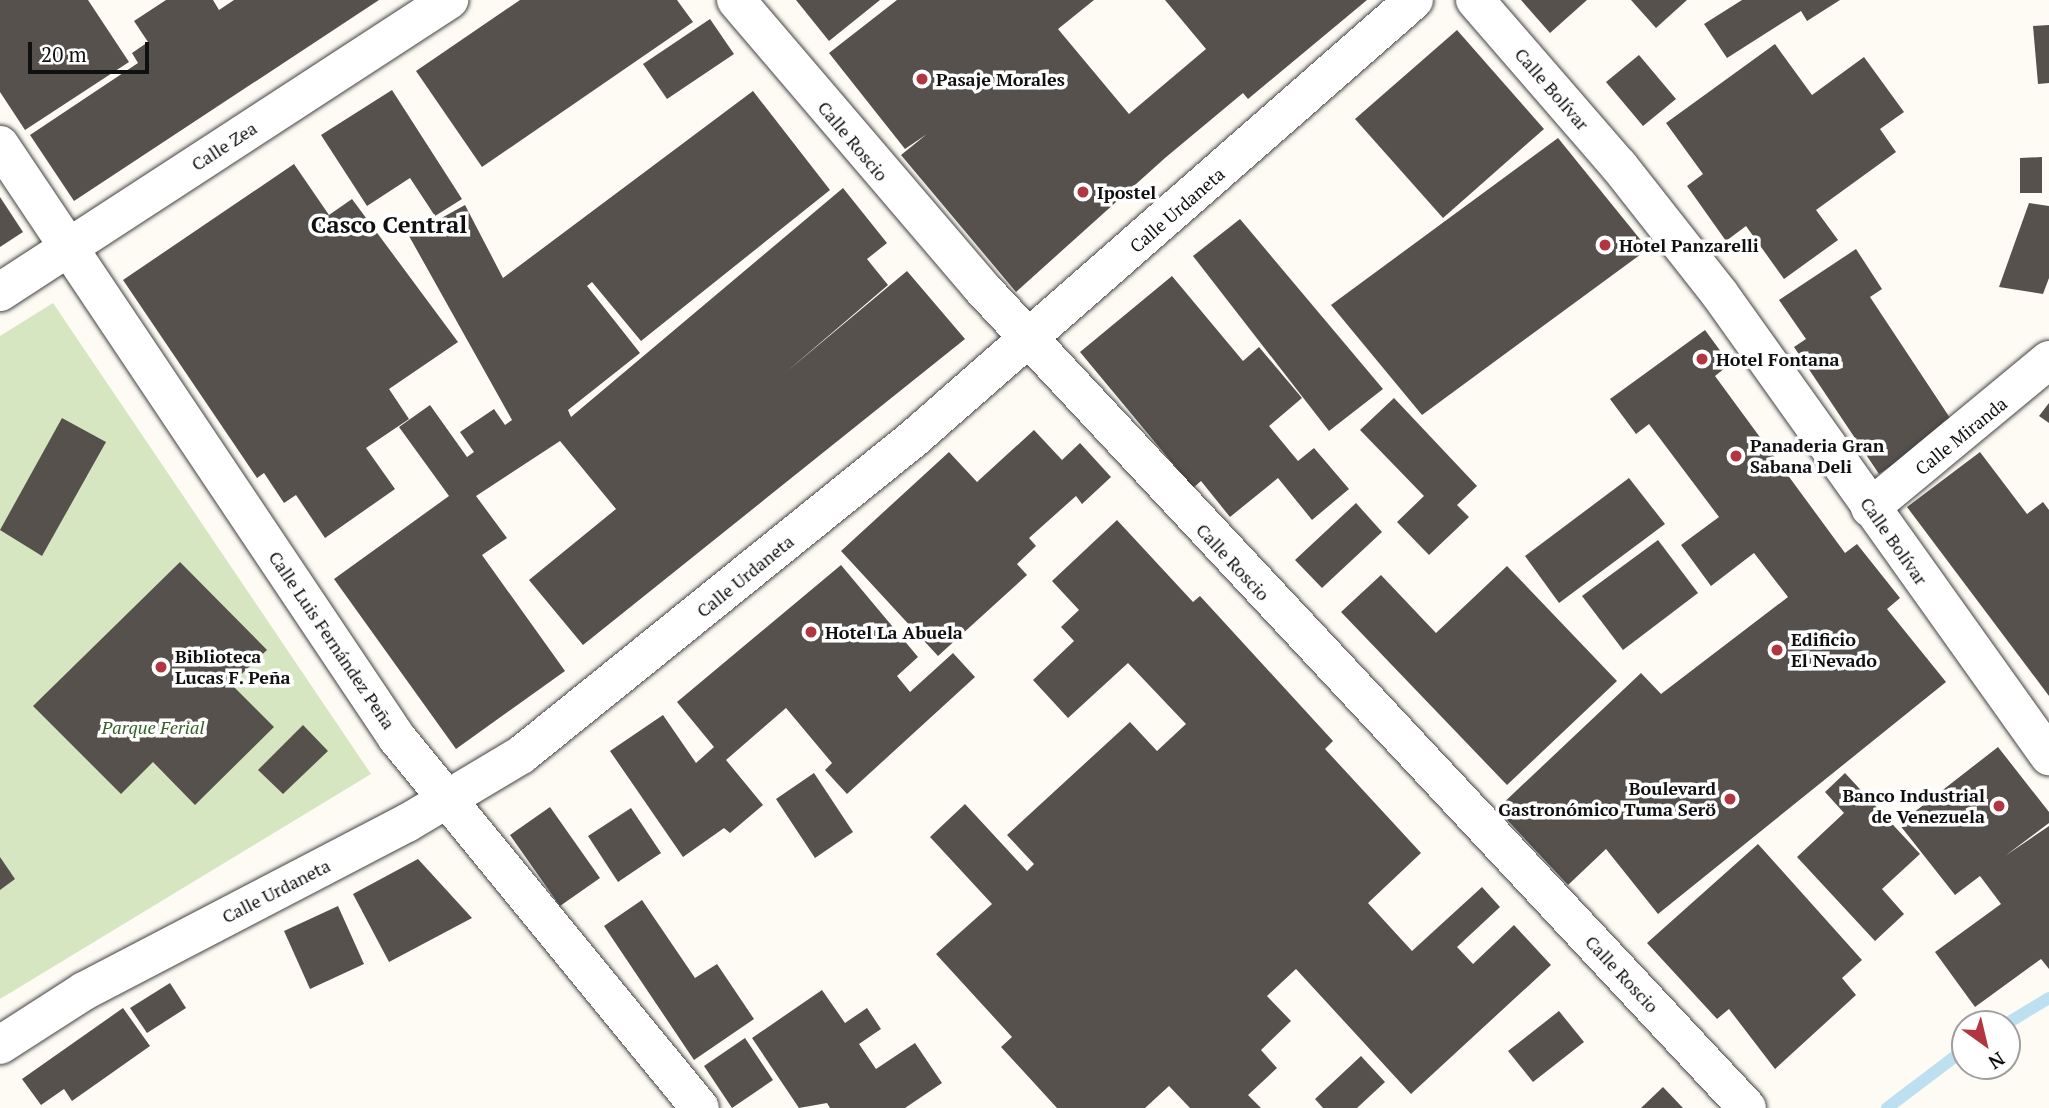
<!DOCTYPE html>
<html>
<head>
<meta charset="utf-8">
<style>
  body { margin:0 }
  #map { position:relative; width:2049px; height:1108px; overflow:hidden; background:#fefbf4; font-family:"PT Serif",serif }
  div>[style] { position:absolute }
  .green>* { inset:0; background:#d6e6c0 }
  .stream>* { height:12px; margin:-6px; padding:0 6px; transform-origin:6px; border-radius:6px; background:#bde0f0 }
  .building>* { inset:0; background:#57514d }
  .roads { filter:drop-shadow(0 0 2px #434343) drop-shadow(0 0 2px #434343) }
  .minor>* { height:38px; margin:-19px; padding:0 19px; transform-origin:19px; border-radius:19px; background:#fff }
  .dots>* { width:19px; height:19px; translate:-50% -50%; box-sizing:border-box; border:4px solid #fff; border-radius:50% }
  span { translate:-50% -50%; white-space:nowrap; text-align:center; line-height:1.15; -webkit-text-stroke:7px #fff; paint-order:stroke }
  .poi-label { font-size:18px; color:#101010; font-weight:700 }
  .left { translate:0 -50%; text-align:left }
  .right { translate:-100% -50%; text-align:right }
  .street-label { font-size:18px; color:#101010 }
  .park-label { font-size:18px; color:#366126; font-style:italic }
  .district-label { font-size:24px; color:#101010; font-weight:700 }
  .north { position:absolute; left:1951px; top:1010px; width:70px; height:70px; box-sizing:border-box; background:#fff; border:2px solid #9f9f9f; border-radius:50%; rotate:146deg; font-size:19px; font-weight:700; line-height:28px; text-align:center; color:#101010 }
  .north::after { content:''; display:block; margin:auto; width:24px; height:32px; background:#b23642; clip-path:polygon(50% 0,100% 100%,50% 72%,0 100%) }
  .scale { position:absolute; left:28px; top:42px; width:121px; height:32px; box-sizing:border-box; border:4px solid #101010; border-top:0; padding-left:9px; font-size:21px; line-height:24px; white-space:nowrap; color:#101010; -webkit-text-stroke:5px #fff; paint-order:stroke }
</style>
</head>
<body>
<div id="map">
  <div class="green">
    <div style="clip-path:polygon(53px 303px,371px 774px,0 999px,0 336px)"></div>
  </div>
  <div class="stream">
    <div style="left:2006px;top:1024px;width:50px;rotate:-31.2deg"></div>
    <div style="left:1887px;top:1108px;width:98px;rotate:-37.1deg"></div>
  </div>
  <div class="building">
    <div style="clip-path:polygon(0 0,88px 0,129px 62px,25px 130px,0 92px)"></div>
    <div style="clip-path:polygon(166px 0,213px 0,219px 10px,234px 0,379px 0,74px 201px,30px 135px,138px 63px,132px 53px,148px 42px,134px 21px)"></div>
    <div style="clip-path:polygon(520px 0,677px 0,693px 22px,482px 167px,416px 71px)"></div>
    <div style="clip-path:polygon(796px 0,880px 0,829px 41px)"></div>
    <div style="clip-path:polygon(897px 0,1094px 0,1058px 29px,1129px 114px,1206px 49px,1165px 0,1367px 0,1248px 99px,1243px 93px,1165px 158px,1016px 292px,901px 155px,927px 134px,905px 149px,829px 53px)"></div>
    <div style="clip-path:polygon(1521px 0,1587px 0,1550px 33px)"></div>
    <div style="clip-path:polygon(1631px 0,1687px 0,1656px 28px)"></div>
    <div style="clip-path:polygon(1742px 0,1840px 0,1807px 21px,1801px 11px,1727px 58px,1704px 24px)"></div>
    <div style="clip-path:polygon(710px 19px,734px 54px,667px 99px,643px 64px)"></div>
    <div style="clip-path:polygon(2049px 25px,2049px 83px,2038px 84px,2033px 26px)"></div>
    <div style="clip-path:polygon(1457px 30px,1544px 129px,1443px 218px,1355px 119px)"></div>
    <div style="clip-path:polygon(1775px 44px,1812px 95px,1864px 57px,1904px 112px,1880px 129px,1896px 152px,1816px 210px,1838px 240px,1784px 279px,1746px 226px,1726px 241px,1687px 186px,1703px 174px,1666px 123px)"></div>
    <div style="clip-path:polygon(1639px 55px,1676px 99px,1643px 126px,1606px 82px)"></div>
    <div style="clip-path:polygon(392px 90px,462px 199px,435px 216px,410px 178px,367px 206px,321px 135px)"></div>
    <div style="clip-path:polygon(753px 91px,830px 190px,641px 341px,592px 282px,587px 286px,640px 353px,568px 410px,571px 417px,843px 188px,887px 243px,867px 259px,888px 285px,785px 373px,907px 271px,965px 339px,583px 645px,529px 580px,616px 509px,560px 441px,476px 496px,507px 538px,482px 555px,565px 671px,456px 749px,334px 579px,449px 496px,399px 427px,430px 405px,467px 457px,474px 452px,460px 432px,494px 409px,505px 425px,512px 420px,409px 236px,465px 205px,503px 278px)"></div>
    <div style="clip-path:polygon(1558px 138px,1648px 249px,1422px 415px,1331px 305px)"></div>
    <div style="clip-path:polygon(2042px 157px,2042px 193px,2020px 193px,2020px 158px)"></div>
    <div style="clip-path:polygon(294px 164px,329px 215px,352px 199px,458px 342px,389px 389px,409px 419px,366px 448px,395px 489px,325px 538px,296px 495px,284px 503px,264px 473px,257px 478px,123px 280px)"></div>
    <div style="clip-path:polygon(0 197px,23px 232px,0 247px)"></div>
    <div style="clip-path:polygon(2029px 203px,2049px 206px,2049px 278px,2043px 294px,1999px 287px)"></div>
    <div style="clip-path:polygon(1240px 219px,1383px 389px,1329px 431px,1193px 256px)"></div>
    <div style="clip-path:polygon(1856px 249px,1882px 289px,1870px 297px,1954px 424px,1879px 474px,1794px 347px,1806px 339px,1779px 300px)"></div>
    <div style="clip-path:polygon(1172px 276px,1243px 361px,1259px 347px,1302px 398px,1269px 426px,1298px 461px,1314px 448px,1349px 489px,1312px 520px,1278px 478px,1230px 517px,1201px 481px,1193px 488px,1080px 352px)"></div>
    <div style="clip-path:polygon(1705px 330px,1730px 364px,1715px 376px,1845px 553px,1857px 544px,1900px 598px,1887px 609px,1946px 682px,1658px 914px,1606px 849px,1568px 885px,1497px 809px,1641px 673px,1661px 694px,1788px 597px,1754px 553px,1711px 586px,1681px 545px,1719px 517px,1649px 424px,1636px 434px,1610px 399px)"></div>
    <div style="clip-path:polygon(1394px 398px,1477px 486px,1457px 505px,1469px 517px,1429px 555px,1397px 522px,1424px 496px,1360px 430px)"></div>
    <div style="clip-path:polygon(2049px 403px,2049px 423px,2039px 416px)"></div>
    <div style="clip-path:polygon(62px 418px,106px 442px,42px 556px,0 530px)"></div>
    <div style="clip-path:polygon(1034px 430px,1062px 460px,1080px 443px,1111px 477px,1082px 504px,1076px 496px,1029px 538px,1036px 546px,1017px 564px,1027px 575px,938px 656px,841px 551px,949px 452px,977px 482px)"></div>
    <div style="clip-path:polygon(1980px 452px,2027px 514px,2043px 502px,2049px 510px,2049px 696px,1907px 507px)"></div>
    <div style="clip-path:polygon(1629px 478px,1665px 524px,1559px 603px,1525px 556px)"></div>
    <div style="clip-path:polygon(1356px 503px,1382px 532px,1322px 588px,1295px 560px)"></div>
    <div style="clip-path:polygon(1117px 520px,1193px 602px,1200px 596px,1333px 741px,1325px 749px,1421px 853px,1368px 903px,1412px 951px,1482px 887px,1500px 907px,1457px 947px,1473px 964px,1514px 925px,1551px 965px,1411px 1094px,1296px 969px,1267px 996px,1291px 1021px,1261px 1050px,1277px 1068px,1248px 1095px,1261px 1108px,1190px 1108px,1169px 1086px,1145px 1108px,1057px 1108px,1001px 1047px,1012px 1037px,936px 954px,992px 904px,930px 837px,965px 804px,1027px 871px,1034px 864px,1007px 835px,1130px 722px,1157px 751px,1186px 724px,1128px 663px,1068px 718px,1033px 680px,1074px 641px,1061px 627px,1079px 610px,1052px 581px)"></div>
    <div style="clip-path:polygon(1658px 540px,1698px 593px,1623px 650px,1582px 596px)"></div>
    <div style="clip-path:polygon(180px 562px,267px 650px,231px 684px,274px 727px,195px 805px,153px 762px,121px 794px,33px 706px)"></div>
    <div style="clip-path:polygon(841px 565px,918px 657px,897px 676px,910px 692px,953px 653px,975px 677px,847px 794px,825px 770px,832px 763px,786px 708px,726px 760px,763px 805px,730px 833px,724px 828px,683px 857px,610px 751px,663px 715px,696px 763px,714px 747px,677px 702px)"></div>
    <div style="clip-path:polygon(1507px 566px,1617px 681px,1507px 785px,1341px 612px,1381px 575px,1436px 633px)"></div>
    <div style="clip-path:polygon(303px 725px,328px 751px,283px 794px,258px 770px)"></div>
    <div style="clip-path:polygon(1998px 747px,2049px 812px,2049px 823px,2005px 856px,2049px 826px,2049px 969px,2041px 959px,1975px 1007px,1935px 952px,2001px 904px,1980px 876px,1955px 895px,1899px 824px)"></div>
    <div style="clip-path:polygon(814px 773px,853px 832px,815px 858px,776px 799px)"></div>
    <div style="clip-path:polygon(1845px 773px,1920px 854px,1882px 889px,1904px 914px,1875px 941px,1797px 857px,1844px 813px,1825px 792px)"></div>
    <div style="clip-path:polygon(550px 807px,600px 878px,560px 906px,510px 835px)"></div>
    <div style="clip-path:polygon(631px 808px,661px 853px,618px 882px,588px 836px)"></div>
    <div style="clip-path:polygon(1758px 844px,1862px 960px,1842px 978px,1856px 995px,1775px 1069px,1729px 1009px,1717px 1019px,1647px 943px)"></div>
    <div style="clip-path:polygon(0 857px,15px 879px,0 890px)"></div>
    <div style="clip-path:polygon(418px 859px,472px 918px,389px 962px,353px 894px)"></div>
    <div style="clip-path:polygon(642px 900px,695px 978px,717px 964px,754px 1019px,694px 1060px,604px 926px)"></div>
    <div style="clip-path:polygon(338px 906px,364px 964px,310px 989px,284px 931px)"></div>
    <div style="clip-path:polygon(170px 983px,186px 1008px,147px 1033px,130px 1008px)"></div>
    <div style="clip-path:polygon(822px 990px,845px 1023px,867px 1008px,881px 1029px,859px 1044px,876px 1069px,915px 1043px,942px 1083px,905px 1108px,830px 1108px,827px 1103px,799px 1108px,752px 1038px)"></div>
    <div style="clip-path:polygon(123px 1008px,150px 1046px,72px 1101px,64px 1089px,41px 1105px,22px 1079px)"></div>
    <div style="clip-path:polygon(1559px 1011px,1584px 1042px,1533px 1082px,1508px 1051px)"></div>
    <div style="clip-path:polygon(745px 1038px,773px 1080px,732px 1108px,704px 1066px)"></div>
    <div style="clip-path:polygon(1361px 1056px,1385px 1082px,1357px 1108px,1323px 1108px,1315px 1099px)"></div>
    <div style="clip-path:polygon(1663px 1087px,1683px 1108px,1641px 1108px)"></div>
  </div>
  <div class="roads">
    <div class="minor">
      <div style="left:736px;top:0;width:376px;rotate:49.5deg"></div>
      <div style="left:980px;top:286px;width:1124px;rotate:46.98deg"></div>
      <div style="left:1475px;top:0;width:220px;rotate:49.1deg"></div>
      <div style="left:1619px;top:166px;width:162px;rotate:51.8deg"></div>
      <div style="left:1719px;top:293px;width:569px;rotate:54.52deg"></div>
      <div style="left:0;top:145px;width:714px;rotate:56.2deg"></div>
      <div style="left:397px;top:738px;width:478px;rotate:50.7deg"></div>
      <div style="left:0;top:292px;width:536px;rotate:-33.04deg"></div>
      <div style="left:1870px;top:508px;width:232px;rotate:-39.6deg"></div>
      <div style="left:0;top:1045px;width:100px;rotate:-32.7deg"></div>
      <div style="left:84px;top:991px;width:364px;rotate:-27.5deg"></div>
      <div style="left:407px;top:823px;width:133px;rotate:-30.8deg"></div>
      <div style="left:521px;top:755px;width:504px;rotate:-38.87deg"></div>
      <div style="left:913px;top:439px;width:666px;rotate:-41.23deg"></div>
    </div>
  </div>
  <div class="dots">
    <div style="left:922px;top:79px;background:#b23642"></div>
    <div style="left:1083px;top:192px;background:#b23642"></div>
    <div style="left:1605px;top:245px;background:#b23642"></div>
    <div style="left:1702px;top:359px;background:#b23642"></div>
    <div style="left:1736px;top:456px;background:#b23642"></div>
    <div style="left:811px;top:632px;background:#b23642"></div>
    <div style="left:1777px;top:650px;background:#b23642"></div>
    <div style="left:161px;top:667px;background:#b23642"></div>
    <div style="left:1730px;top:799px;background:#b23642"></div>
    <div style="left:1999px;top:806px;background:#b23642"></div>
  </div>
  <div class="poi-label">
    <span class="left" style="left:936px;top:79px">Pasaje Morales</span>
    <span class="left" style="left:1097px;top:192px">Ipostel</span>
    <span class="left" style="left:1619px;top:245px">Hotel Panzarelli</span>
    <span class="left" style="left:1716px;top:359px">Hotel Fontana</span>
    <span class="left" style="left:1750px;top:456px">Panaderia Gran<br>Sabana Deli</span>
    <span class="left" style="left:825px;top:632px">Hotel La Abuela</span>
    <span class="left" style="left:1791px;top:650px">Edificio<br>El Nevado</span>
    <span class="left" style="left:175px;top:667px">Biblioteca<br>Lucas F. Peña</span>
    <span class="right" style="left:1716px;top:799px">Boulevard<br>Gastronómico Tuma Serö</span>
    <span class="right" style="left:1985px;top:806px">Banco Industrial<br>de Venezuela</span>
  </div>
  <div class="street-label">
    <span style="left:1552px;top:89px;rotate:49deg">Calle Bolívar</span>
    <span style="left:853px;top:141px;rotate:50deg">Calle Roscio</span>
    <span style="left:224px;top:146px;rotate:-33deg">Calle Zea</span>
    <span style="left:1177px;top:210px;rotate:-41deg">Calle Urdaneta</span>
    <span style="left:1961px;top:436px;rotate:-39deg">Calle Miranda</span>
    <span style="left:1894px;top:541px;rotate:55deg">Calle Bolívar</span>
    <span style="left:1233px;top:562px;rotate:47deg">Calle Roscio</span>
    <span style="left:745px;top:576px;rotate:-39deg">Calle Urdaneta</span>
    <span style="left:332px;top:640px;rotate:56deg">Calle Luis Fernández Peña</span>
    <span style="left:276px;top:891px;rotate:-27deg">Calle Urdaneta</span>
    <span style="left:1622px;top:974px;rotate:47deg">Calle Roscio</span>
  </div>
  <div class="park-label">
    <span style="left:153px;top:727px">Parque Ferial</span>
  </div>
  <div class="district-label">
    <span style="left:389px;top:225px">Casco Central</span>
  </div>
  <div class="north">N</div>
  <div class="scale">20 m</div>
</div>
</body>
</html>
